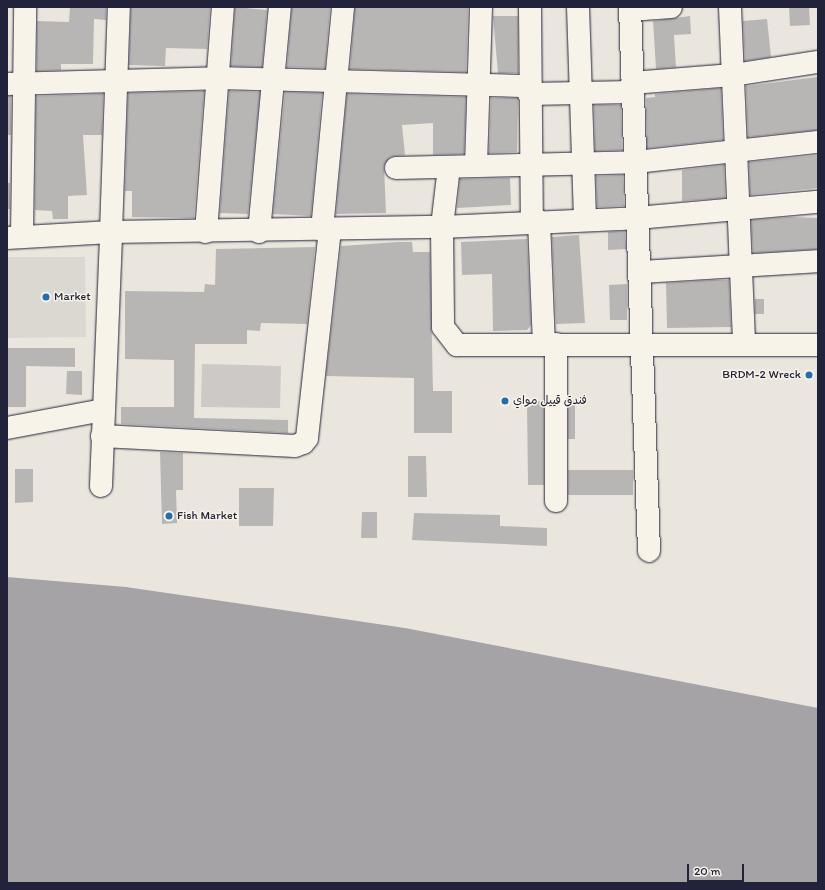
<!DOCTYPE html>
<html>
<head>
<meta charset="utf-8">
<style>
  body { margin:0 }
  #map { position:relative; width:825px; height:890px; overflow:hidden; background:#eae6de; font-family:Itim,"Playpen Sans Arabic",sans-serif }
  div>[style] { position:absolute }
  .built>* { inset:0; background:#dbd8d2 }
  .green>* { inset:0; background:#cdc9c6 }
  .water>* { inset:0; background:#a6a3a6 }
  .building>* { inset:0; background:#b8b6b5 }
  .roads { filter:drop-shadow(0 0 1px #22223b) drop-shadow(0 0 1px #22223b) }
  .street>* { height:22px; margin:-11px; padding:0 11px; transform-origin:11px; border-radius:11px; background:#f7f3e8 }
  .secondary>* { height:22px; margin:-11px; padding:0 11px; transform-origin:11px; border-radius:11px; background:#f7f3e8 }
  .dots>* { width:11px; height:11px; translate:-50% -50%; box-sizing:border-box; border:2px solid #f7f3e8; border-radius:50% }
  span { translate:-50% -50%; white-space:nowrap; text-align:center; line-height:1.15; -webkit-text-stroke:3px #f7f3e8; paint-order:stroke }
  .poi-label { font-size:12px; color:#22223b }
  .left { translate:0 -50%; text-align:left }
  .right { translate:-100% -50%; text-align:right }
  .frame { position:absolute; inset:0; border:8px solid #22223b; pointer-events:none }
  .scale { position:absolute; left:687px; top:864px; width:57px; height:18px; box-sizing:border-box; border:2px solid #22223b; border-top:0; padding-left:5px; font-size:12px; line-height:14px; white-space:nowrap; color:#22223b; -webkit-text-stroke:3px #f7f3e8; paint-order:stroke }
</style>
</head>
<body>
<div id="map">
  <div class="built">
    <div style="clip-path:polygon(7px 257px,85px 257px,86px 337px,7px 338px)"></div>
  </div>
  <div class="green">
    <div style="clip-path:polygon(202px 364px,281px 366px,280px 408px,201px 407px)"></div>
  </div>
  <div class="water">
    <div style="clip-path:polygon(7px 577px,126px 587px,405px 628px,818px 708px,818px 883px,7px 883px)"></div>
  </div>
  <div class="building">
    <div style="clip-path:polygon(70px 7px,106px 7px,106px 20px,94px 19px,93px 64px,61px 64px,61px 70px,37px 71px,37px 21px,69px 22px)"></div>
    <div style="clip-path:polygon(131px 7px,210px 7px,207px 49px,166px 48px,165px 66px,129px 65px)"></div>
    <div style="clip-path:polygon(235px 7px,267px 10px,262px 67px,231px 66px)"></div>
    <div style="clip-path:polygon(292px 7px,330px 7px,325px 68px,287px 67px)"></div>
    <div style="clip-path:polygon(355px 7px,468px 7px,466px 72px,350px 69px)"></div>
    <div style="clip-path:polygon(789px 7px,809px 7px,810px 25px,790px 26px)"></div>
    <div style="clip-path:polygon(493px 16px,518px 16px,518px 73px,498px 73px)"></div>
    <div style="clip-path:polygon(690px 16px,691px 34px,674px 35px,676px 67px,656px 69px,653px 21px)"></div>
    <div style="clip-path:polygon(767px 19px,771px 57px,745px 61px,743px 21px)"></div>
    <div style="clip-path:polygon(818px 77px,818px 130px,748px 137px,746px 86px)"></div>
    <div style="clip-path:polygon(721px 88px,723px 140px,647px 148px,646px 98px,655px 97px,655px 94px)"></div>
    <div style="clip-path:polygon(204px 91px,194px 218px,132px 217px,132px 191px,125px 191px,128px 93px)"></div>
    <div style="clip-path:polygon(229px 91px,260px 92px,248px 214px,220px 213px)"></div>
    <div style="clip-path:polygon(285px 92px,322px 93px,311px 216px,273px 214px)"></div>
    <div style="clip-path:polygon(103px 94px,102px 135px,83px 135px,87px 195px,68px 196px,68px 219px,53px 219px,52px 211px,35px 210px,36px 96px)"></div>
    <div style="clip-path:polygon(347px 94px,466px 97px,464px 154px,433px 155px,433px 123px,402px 125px,405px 155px,390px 157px,384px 166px,386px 213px,336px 214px)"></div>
    <div style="clip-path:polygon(7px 96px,11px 96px,11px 135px,7px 135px)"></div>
    <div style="clip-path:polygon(491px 98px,518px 98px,517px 152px,489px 153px)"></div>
    <div style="clip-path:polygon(594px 105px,621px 105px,622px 150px,595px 151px)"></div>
    <div style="clip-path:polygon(818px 155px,818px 188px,750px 195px,749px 162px)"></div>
    <div style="clip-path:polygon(724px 165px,725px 198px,682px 201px,682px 170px)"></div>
    <div style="clip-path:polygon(623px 175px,624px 206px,597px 207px,596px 176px)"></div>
    <div style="clip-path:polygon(510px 178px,511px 205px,457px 208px,460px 179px)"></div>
    <div style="clip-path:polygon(7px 183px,10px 183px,10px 209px,7px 209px)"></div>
    <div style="clip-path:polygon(790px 217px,818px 218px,818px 249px,753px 253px,751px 220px)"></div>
    <div style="clip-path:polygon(625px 231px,626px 249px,608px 250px,608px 232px)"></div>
    <div style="clip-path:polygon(579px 235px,585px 323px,556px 324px,552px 237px)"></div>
    <div style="clip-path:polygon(527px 239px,531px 325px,527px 330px,493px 331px,492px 274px,462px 275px,461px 242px)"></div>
    <div style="clip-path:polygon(398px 242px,412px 242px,413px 252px,430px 252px,433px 391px,452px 391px,452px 433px,414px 433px,414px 378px,326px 376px,341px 246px)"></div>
    <div style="clip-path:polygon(315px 247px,307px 324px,261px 323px,260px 331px,247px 330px,247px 344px,195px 344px,194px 418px,288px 420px,288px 433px,121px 424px,121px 407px,174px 407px,174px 360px,125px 359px,125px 291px,204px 292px,205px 284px,215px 285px,216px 249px)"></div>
    <div style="clip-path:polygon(712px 280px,729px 280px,731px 327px,667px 328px,666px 283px)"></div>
    <div style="clip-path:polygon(627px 284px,627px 320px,610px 320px,609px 285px)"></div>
    <div style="clip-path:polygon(755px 299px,764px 299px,764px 314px,755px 314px)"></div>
    <div style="clip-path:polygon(7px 348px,75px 348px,75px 367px,26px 366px,26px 407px,7px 407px)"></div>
    <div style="clip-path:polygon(67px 371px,82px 371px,82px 395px,66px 394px)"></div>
    <div style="clip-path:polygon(544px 401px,544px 485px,528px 485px,527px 402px)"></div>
    <div style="clip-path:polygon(568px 401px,575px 401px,575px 439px,568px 439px)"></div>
    <div style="clip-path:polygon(160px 452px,183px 453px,183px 490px,176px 490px,177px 523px,162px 524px)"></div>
    <div style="clip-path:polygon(408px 456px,426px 456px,427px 497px,408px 497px)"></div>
    <div style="clip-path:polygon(15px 469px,33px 469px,33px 502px,15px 503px)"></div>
    <div style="clip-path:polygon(568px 470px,633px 470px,633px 495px,568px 495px)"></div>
    <div style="clip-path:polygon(239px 488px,274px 488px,273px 526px,239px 526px)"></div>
    <div style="clip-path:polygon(362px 512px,377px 512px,377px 538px,361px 538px)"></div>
    <div style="clip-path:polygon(414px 513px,500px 515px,500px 526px,547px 528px,547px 546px,412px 540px)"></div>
  </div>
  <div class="roads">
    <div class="street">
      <div style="left:530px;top:7px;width:215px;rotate:89.5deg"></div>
      <div style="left:578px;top:7px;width:212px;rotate:88.1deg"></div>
      <div style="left:630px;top:7px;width:544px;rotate:88deg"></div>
      <div style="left:730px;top:7px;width:337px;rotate:87.6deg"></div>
      <div style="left:630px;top:10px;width:41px;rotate:-4.2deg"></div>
      <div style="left:632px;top:83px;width:101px;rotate:-4.5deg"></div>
      <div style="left:733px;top:75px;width:86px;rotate:-8.7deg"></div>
      <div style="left:7px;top:84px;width:210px;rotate:-1.6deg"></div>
      <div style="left:217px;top:78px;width:312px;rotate:1.5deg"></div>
      <div style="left:529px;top:94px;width:103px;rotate:-1.1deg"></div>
      <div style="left:476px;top:166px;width:159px;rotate:-88.2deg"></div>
      <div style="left:449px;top:167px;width:60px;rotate:96.7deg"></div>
      <div style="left:442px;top:227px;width:195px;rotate:-2.6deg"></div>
      <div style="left:637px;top:218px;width:182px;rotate:-5.1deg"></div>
      <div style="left:396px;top:168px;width:240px;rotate:-1.4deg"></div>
      <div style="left:636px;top:162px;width:183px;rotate:-6.3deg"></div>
      <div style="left:539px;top:221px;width:122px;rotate:87.7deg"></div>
      <div style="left:322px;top:230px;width:224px;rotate:-84.6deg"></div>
      <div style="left:206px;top:232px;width:226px;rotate:-85.7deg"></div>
      <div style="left:259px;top:232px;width:226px;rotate:-84.7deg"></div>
      <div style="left:22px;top:236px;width:229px;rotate:-89.2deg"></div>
      <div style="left:640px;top:272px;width:178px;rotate:-3.5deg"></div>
      <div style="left:556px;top:344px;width:157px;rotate:90deg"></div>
      <div style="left:7px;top:428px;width:98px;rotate:-10.6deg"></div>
      <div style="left:102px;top:436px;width:193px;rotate:3deg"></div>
      <div style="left:295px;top:446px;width:9px;rotate:-21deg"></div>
      <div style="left:303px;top:443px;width:6px;rotate:-51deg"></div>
      <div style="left:307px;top:438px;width:210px;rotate:-83.7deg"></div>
      <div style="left:101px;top:486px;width:254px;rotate:-87.7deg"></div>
    </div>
    <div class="secondary">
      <div style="left:111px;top:232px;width:225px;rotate:-88deg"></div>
      <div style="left:7px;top:238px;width:104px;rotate:-3.3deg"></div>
      <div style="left:111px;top:232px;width:331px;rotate:-0.9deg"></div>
      <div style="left:442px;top:227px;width:100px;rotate:89.4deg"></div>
      <div style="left:443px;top:327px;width:23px;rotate:52deg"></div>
      <div style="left:457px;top:345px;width:361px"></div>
    </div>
  </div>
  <div class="dots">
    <div style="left:46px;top:297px;background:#1f6fb2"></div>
    <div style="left:809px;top:375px;background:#1f6fb2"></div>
    <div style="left:505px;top:401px;background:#1f6fb2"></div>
    <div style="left:169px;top:516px;background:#1f6fb2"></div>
  </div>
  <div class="poi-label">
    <span class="left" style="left:54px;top:297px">Market</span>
    <span class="right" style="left:801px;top:375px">BRDM-2 Wreck</span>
    <span class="left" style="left:513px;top:401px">فندق قييل مواي</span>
    <span class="left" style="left:177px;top:516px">Fish Market</span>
  </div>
  <div class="frame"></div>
  <div class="scale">20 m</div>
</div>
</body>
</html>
